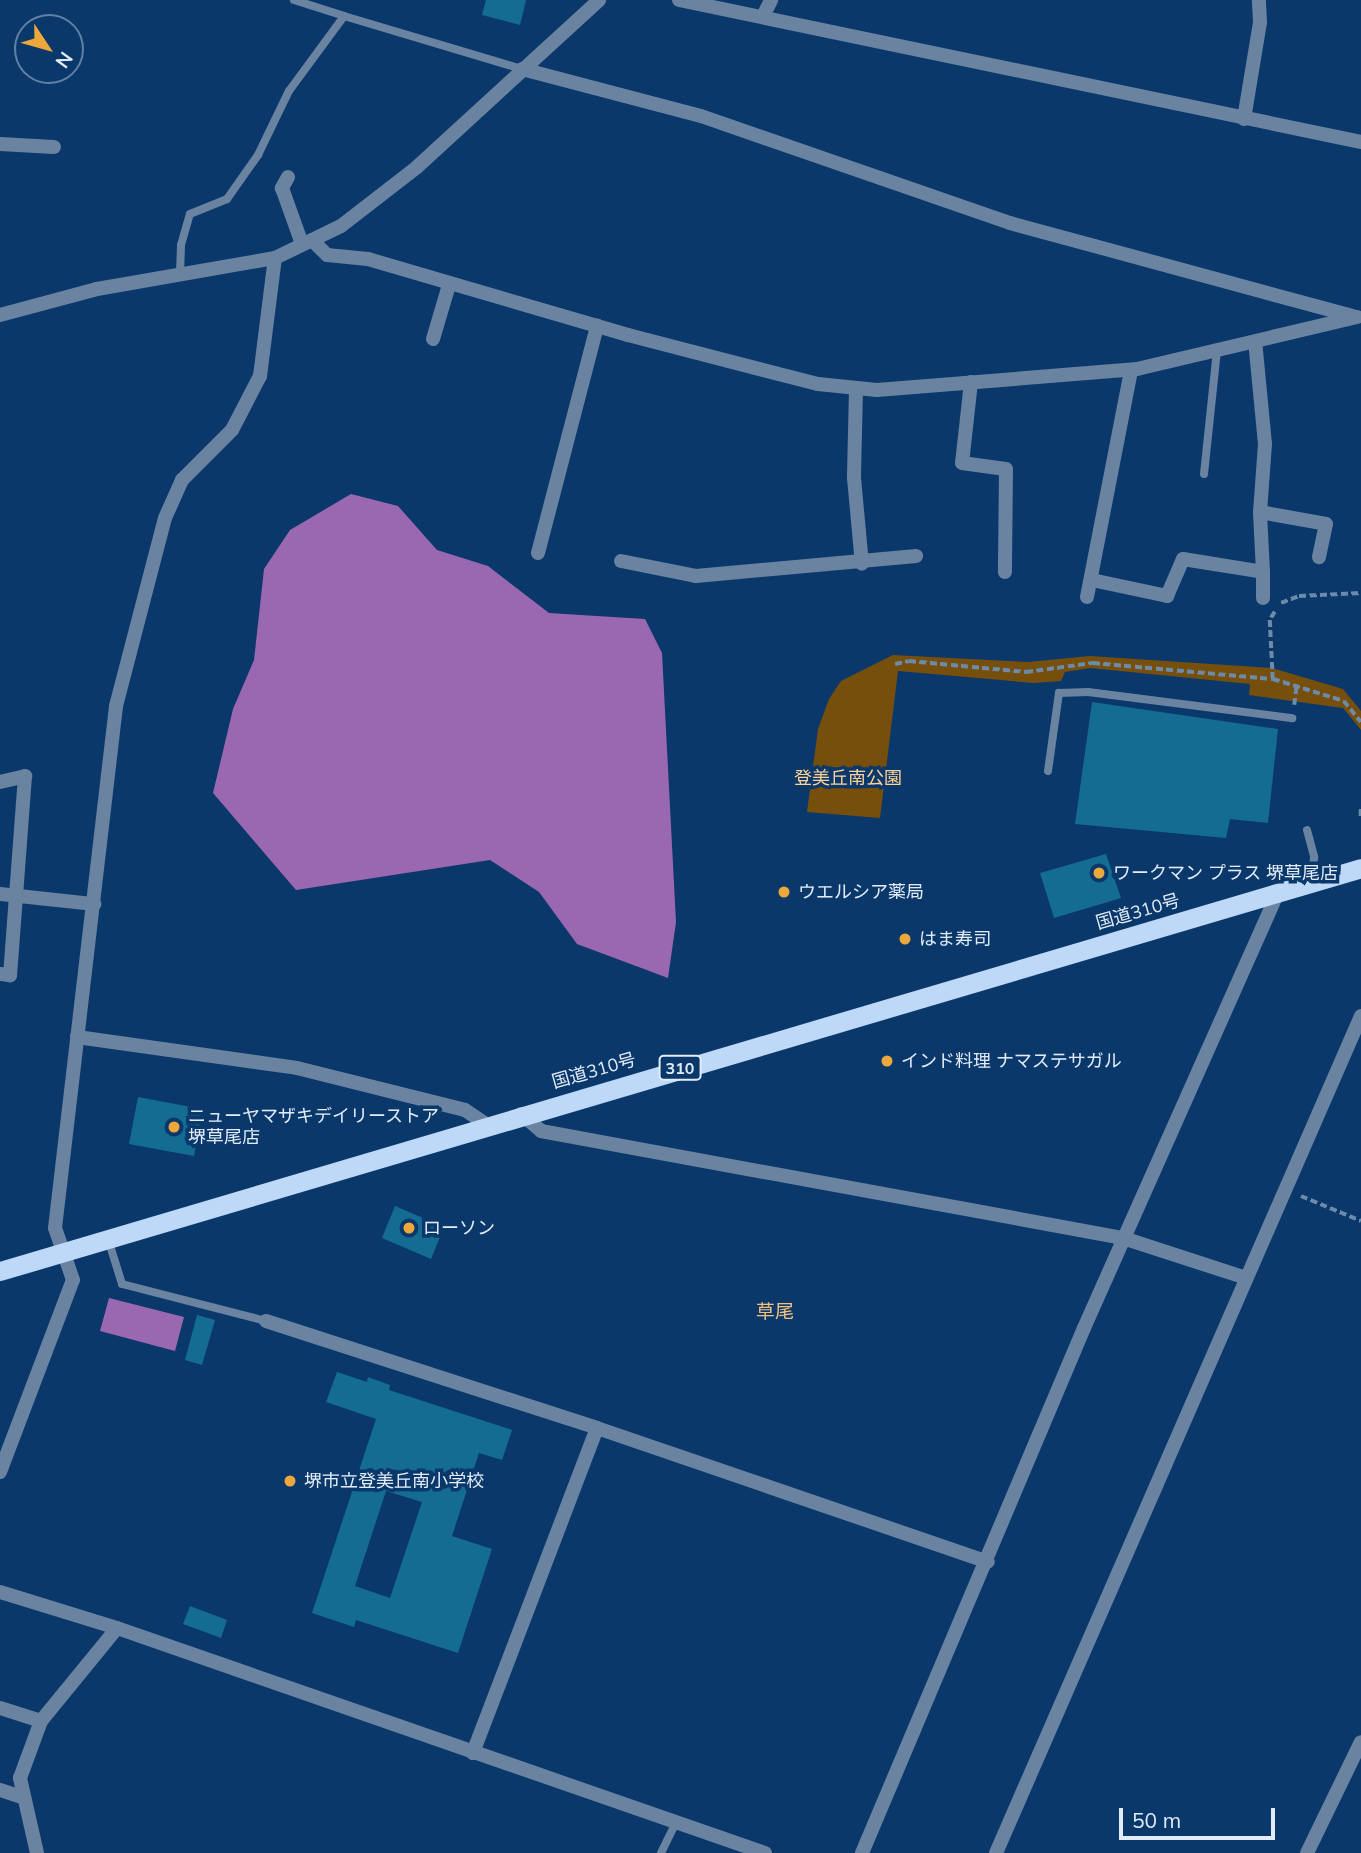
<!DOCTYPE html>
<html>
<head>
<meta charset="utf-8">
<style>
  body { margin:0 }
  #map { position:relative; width:1361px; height:1853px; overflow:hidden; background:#0b386a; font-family:Mulish,"Noto Sans JP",sans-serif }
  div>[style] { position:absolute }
  .green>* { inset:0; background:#764f0c }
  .water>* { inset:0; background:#9a68b1 }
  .building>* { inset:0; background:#146c93 }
  .path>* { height:3.5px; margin-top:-1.75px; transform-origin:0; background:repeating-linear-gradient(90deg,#6c8aaa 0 7px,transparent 0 10.5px) }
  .service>* { height:8px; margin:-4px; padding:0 4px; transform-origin:4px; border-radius:4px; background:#6a83a1 }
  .minor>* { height:14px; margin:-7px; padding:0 7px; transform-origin:7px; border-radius:7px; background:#6a83a1 }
  .trunk>* { height:19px; margin:-9.5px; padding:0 9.5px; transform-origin:9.5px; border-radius:9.5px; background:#bed8f8 }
  .dots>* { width:19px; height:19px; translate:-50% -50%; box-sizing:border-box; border:4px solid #0b386a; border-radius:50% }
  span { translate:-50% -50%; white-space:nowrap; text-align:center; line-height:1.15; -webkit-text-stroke:7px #0b386a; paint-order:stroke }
  .shield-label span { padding:2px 5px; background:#0b386a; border:2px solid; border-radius:5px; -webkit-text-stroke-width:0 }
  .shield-label { font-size:16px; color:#e2ecf8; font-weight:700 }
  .park-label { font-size:18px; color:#ffd297 }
  .poi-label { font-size:18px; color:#e2ecf8 }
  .left { translate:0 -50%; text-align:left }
  .street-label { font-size:18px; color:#e2ecf8 }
  .neighbourhood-label { font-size:19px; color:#f2c17f }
  .north { position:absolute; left:14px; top:14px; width:70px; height:70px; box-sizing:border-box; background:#0b386a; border:2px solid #6180a3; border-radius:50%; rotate:126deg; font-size:19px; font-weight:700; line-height:28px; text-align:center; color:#e2ecf8 }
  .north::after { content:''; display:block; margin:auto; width:24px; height:32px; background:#eda83b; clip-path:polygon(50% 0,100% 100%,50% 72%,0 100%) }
  .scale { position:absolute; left:1119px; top:1808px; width:156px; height:32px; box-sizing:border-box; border:4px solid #e2ecf8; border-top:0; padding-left:9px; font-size:21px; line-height:24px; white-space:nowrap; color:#e2ecf8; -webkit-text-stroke:5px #0b386a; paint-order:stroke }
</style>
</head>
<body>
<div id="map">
  <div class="green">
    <div style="clip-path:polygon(893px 655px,1028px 662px,1090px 656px,1272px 668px,1343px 689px,1361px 711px,1361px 730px,1343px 708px,1249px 695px,1250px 684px,1090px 668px,1065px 672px,1061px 681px,1034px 683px,898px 671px,880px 818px,807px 812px,818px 729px,829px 699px,841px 681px)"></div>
  </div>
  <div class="water">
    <div style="clip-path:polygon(351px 494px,398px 506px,437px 550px,488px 566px,549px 613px,645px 619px,662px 653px,676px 922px,668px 978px,577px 944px,539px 892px,490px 860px,296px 890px,213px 793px,233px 709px,254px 660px,264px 569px,290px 530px)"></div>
    <div style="clip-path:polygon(109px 1298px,184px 1317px,175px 1351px,100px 1331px)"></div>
  </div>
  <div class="building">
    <div style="clip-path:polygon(486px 0,526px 0,520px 25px,482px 15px)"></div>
    <div style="clip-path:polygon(1092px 702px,1278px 729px,1268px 823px,1230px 819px,1226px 838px,1075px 824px)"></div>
    <div style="clip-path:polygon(1106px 854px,1121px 898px,1054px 918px,1040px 873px)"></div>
    <div style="clip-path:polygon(138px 1097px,202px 1109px,194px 1156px,129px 1144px)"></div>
    <div style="clip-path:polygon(395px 1206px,444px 1227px,431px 1259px,382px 1238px)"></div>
    <div style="clip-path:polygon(197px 1315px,215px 1320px,202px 1365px,185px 1360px)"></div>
    <div style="clip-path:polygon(evenodd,337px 1372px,367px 1382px,368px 1377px,390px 1385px,389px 1390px,512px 1430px,502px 1460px,479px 1453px,452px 1536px,492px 1549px,458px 1653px,356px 1620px,354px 1627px,312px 1613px,376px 1419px,326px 1402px,337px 1372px,386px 1491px,422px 1502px,390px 1598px,355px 1586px,386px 1491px)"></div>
    <div style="clip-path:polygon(190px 1606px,227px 1620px,221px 1638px,183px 1624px)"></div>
  </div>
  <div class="path">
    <div style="left:1281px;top:603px;width:19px;rotate:-21deg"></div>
    <div style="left:1299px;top:596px;width:62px;rotate:-2.8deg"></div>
    <div style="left:1275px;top:612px;width:9px;rotate:122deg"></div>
    <div style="left:1270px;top:620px;width:59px;rotate:87.1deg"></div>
    <div style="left:1273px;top:679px;width:74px;rotate:17.2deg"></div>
    <div style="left:1344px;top:701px;width:27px;rotate:51deg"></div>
    <div style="left:895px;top:664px;width:14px;rotate:-12deg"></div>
    <div style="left:909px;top:661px;width:118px;rotate:5.4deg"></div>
    <div style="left:1026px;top:672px;width:68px;rotate:-7.7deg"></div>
    <div style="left:1093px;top:663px;width:181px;rotate:5.1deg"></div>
    <div style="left:1294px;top:705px;width:17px;rotate:-83deg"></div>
    <div style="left:1361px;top:809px;width:10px;rotate:90deg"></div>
    <div style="left:1301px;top:1196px;width:65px;rotate:22.6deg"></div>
  </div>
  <div class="service">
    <div style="left:294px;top:0;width:52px;rotate:17.7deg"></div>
    <div style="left:180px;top:274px;width:29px;rotate:-88deg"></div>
    <div style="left:181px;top:245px;width:32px;rotate:-74deg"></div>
    <div style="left:190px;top:214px;width:40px;rotate:-22deg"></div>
    <div style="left:227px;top:199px;width:54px;rotate:-54.8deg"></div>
    <div style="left:258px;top:155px;width:71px;rotate:-64.2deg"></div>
    <div style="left:289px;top:91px;width:93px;rotate:-53.7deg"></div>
    <div style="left:344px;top:16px;width:186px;rotate:16.6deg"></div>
    <div style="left:1204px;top:474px;width:125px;rotate:-84deg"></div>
    <div style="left:1048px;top:771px;width:79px;rotate:-82deg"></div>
    <div style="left:1059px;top:693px;width:29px;rotate:-2deg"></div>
    <div style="left:1088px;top:692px;width:206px;rotate:7.3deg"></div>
    <div style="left:1307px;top:830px;width:28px;rotate:75deg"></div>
    <div style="left:1314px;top:857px;width:25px;rotate:95deg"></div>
    <div style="left:108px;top:1239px;width:47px;rotate:72.7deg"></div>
    <div style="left:122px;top:1284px;width:149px;rotate:14.4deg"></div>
    <div style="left:661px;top:1853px;width:34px;rotate:-64deg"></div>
  </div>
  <div class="minor">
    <div style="left:679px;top:0;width:697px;rotate:11.76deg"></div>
    <div style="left:763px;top:16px;width:18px;rotate:-63deg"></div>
    <div style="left:522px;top:69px;width:185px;rotate:14.7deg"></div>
    <div style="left:701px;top:116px;width:327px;rotate:19.1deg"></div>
    <div style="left:1010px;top:223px;width:355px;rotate:15.2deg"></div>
    <div style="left:1244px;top:119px;width:98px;rotate:-80.6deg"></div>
    <div style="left:1260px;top:22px;width:22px;rotate:-93deg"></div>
    <div style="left:0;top:144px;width:54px;rotate:3.2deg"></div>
    <div style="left:288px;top:177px;width:13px;rotate:119deg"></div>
    <div style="left:282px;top:188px;width:59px;rotate:70.3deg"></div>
    <div style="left:312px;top:240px;width:21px;rotate:45deg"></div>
    <div style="left:327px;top:255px;width:41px;rotate:5.6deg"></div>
    <div style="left:368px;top:259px;width:271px;rotate:16.3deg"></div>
    <div style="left:628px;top:335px;width:196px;rotate:14.5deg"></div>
    <div style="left:818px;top:384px;width:59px;rotate:5.8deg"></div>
    <div style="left:877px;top:390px;width:261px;rotate:-4.6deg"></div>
    <div style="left:1137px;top:369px;width:226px;rotate:-13.3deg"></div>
    <div style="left:0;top:315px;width:100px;rotate:-15deg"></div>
    <div style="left:97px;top:289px;width:181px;rotate:-9.9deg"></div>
    <div style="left:275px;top:258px;width:73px;rotate:-25.9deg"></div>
    <div style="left:341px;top:226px;width:96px;rotate:-37.8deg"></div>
    <div style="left:417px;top:167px;width:247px;rotate:-42.5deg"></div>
    <div style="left:433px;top:339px;width:56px;rotate:-73.5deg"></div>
    <div style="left:971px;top:382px;width:81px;rotate:96.3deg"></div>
    <div style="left:962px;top:463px;width:44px;rotate:7.8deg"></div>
    <div style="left:1006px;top:469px;width:103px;rotate:90.6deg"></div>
    <div style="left:856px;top:388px;width:90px;rotate:91.3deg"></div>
    <div style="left:854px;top:478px;width:86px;rotate:84.7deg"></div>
    <div style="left:1260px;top:512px;width:67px;rotate:10.3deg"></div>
    <div style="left:1326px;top:524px;width:34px;rotate:102deg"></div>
    <div style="left:538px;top:553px;width:235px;rotate:-75.4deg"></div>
    <div style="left:621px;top:561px;width:76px;rotate:11.3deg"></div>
    <div style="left:696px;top:576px;width:221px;rotate:-5.2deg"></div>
    <div style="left:1092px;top:580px;width:77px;rotate:12deg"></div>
    <div style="left:1167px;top:596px;width:40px;rotate:-66.6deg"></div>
    <div style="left:1183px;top:559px;width:81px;rotate:9.2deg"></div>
    <div style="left:1263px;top:572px;width:60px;rotate:-92.9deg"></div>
    <div style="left:1260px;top:512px;width:68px;rotate:-85.8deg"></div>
    <div style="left:1265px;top:444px;width:103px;rotate:-95.5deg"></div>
    <div style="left:1087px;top:597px;width:231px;rotate:-79deg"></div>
    <div style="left:1263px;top:598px;width:26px;rotate:-90deg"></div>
    <div style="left:0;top:782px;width:26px;rotate:-13deg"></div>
    <div style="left:25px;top:776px;width:200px;rotate:94.3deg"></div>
    <div style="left:10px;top:975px;width:10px;rotate:-174deg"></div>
    <div style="left:0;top:894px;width:95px;rotate:6.1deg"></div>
    <div style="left:77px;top:1037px;width:222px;rotate:8deg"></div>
    <div style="left:297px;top:1068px;width:173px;rotate:14deg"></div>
    <div style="left:465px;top:1110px;width:27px;rotate:34deg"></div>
    <div style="left:521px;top:1114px;width:26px;rotate:40deg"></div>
    <div style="left:541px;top:1131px;width:592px;rotate:10.42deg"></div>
    <div style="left:1123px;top:1238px;width:126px;rotate:18deg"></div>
    <div style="left:266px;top:1321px;width:348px;rotate:17.9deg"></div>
    <div style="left:597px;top:1428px;width:348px;rotate:110.9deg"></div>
    <div style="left:597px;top:1428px;width:413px;rotate:18.9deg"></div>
    <div style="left:0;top:1472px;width:205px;rotate:-69.2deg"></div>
    <div style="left:73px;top:1280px;width:55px;rotate:-109.1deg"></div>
    <div style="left:55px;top:1228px;width:526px;rotate:-83.33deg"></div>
    <div style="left:116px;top:706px;width:194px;rotate:-75.4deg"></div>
    <div style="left:165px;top:518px;width:42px;rotate:-65.9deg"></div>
    <div style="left:182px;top:480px;width:71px;rotate:-45deg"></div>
    <div style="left:232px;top:430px;width:61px;rotate:-62.6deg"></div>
    <div style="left:260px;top:376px;width:119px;rotate:-82.8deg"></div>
    <div style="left:0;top:1592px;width:122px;rotate:17.1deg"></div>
    <div style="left:117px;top:1628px;width:686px;rotate:19.15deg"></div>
    <div style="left:0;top:1708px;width:43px;rotate:17.6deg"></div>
    <div style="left:0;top:1790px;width:23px;rotate:18deg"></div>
    <div style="left:37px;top:1853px;width:77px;rotate:-102.8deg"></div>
    <div style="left:20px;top:1778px;width:61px;rotate:-69.8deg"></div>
    <div style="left:41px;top:1721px;width:120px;rotate:-50.7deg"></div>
    <div style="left:862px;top:1853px;width:570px;rotate:-67.08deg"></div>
    <div style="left:1084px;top:1328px;width:477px;rotate:-66deg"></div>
    <div style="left:996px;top:1853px;width:913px;rotate:-66.44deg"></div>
    <div style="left:1307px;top:1853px;width:123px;rotate:-64.1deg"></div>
  </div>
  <div class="trunk">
    <div style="left:0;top:1271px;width:1419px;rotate:-16.49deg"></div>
  </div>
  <div class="dots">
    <div style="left:1099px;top:873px;background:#eda83b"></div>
    <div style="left:784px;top:892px;background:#eda83b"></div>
    <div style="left:905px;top:939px;background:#eda83b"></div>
    <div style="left:887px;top:1061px;background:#eda83b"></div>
    <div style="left:174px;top:1127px;background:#eda83b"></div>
    <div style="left:409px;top:1228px;background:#eda83b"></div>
    <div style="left:290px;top:1481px;background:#eda83b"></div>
  </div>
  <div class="shield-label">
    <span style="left:680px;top:1068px">310</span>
  </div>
  <div class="park-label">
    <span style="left:848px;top:778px">登美丘南公園</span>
  </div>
  <div class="poi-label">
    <span class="left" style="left:1113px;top:873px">ワークマン プラス 堺草尾店</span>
    <span class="left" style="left:798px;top:892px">ウエルシア薬局</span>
    <span class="left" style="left:919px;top:939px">はま寿司</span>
    <span class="left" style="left:901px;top:1061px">インド料理 ナマステサガル</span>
    <span class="left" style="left:188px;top:1127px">ニューヤマザキデイリーストア<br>堺草尾店</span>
    <span class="left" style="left:423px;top:1228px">ローソン</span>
    <span class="left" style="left:304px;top:1481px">堺市立登美丘南小学校</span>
  </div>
  <div class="street-label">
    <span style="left:1138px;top:912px;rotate:-16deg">国道310号</span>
    <span style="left:594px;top:1071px;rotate:-16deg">国道310号</span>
  </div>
  <div class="neighbourhood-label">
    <span style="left:775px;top:1312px">草尾</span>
  </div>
  <div class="north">N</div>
  <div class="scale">50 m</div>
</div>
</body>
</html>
